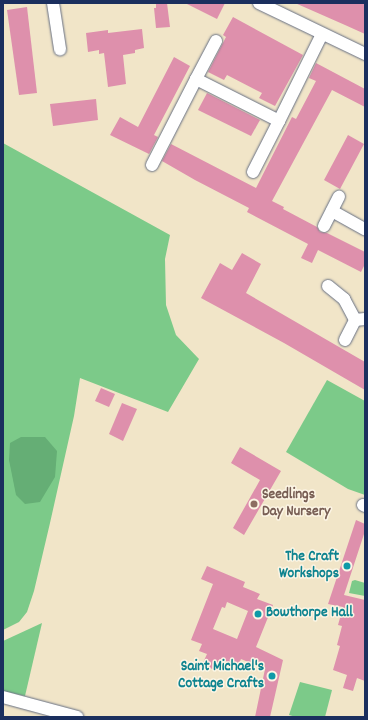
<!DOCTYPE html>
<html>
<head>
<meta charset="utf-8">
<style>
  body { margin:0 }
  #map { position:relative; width:368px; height:720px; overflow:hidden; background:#f1e5c8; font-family:Dekko,sans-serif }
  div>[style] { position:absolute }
  .green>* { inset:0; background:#7cca89 }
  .forest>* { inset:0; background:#65ae75 }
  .building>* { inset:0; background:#de90ac }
  .roads { filter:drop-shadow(0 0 1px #666f83) drop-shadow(0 0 1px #666f83) }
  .minor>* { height:12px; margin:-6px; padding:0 6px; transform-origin:6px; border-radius:6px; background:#fff }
  .dots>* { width:11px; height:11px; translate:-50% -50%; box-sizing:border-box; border:2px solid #fcf5e5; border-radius:50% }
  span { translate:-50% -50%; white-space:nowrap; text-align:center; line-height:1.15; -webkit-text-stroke:3px #fcf5e5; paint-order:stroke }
  .education-label { font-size:15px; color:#785e54; font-weight:700 }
  .left { translate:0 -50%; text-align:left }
  .culture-label { font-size:15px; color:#0d838f; font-weight:700 }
  .right { translate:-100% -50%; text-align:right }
  .frame { position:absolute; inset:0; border:4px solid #1b2f5e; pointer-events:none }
</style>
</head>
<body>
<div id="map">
  <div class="green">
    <div style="clip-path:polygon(3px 143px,170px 235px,165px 259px,166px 305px,176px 335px,199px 359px,168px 412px,80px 378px,74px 416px,50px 523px,34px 591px,27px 612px,19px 622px,3px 630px)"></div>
    <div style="clip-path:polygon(327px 380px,365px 401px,365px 495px,348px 489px,286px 452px)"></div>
    <div style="clip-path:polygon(355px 580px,365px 583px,365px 596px,349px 593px,352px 581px)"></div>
    <div style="clip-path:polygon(42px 623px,25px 696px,3px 691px,3px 641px)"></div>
    <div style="clip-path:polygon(300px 682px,332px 690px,325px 717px,296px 717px,289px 715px)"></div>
  </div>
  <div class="forest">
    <div style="clip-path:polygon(21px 437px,45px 437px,57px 451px,55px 477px,40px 502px,25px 504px,16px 495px,9px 460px,10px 443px)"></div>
  </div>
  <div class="building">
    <div style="clip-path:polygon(156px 3px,167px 3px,170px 27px,156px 28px,154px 8px,156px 8px)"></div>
    <div style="clip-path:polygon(185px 3px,225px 3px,217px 19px)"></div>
    <div style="clip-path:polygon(295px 3px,365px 3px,365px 34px,345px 25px)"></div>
    <div style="clip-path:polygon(27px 7px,37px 93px,19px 95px,7px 10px)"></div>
    <div style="clip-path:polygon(233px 17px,303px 55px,275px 106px,259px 98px,262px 93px,227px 75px,224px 80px,208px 72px,226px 37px,223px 35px)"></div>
    <div style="clip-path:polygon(142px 29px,144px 48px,135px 50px,135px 53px,123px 55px,126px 84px,108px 87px,104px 53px,99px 54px,99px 50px,88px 52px,86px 33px,108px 30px,108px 33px)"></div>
    <div style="clip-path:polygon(174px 57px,190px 66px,154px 135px,158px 137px,149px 154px,110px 135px,120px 117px,138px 127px)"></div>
    <div style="clip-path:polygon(316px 63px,365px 89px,365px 107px,332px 90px,272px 201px,284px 207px,283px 209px,317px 227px,320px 232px,327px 233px,365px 252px,365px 264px,361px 272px,318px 250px,312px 263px,301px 258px,308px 244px,247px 212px,249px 208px,195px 180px,162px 161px,171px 144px,256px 188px,292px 117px,296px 119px,316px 81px,309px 78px)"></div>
    <div style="clip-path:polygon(207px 93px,260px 120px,251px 136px,198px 110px)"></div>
    <div style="clip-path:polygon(96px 99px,98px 120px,53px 126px,50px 104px)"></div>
    <div style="clip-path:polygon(348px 135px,364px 144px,340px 189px,324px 180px)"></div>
    <div style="clip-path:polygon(242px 253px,261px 264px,246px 293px,365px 362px,365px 390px,284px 343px,201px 298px,220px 263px,232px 270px)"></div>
    <div style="clip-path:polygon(101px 388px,115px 394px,109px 407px,95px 401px)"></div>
    <div style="clip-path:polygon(122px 403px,137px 409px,123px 441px,109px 434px)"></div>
    <div style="clip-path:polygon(240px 447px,281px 471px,244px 535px,233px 528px,260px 480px,231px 463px)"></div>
    <div style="clip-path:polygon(356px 520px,365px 524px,365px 531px,344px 595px,365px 600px,365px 681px,357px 678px,353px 691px,343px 688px,347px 675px,333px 670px,340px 646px,337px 645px,342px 626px,338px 625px,343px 607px,328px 604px)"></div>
    <div style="clip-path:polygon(evenodd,207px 566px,245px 582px,243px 587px,260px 594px,257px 599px,273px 605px,256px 647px,283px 660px,270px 717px,255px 717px,265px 669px,241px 659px,238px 666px,220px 659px,215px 670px,202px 665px,207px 654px,199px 651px,202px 644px,191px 640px,213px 584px,201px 579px,207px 566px,227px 602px,248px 611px,237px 639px,213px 629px,222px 607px,225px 608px,227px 602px)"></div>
  </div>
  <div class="roads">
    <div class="minor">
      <div style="left:53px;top:3px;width:47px;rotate:81.3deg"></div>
      <div style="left:259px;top:3px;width:118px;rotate:25.7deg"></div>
      <div style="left:196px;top:79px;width:43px;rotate:-62.2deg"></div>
      <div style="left:152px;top:165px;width:97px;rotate:-62.9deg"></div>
      <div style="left:196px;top:79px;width:93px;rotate:26.8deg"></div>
      <div style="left:279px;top:121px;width:97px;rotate:-63.7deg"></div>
      <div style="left:253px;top:172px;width:57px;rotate:-63deg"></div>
      <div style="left:332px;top:211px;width:38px;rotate:29deg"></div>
      <div style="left:324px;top:226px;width:33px;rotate:-63deg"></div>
      <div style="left:328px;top:286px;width:21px;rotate:39deg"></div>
      <div style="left:344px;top:299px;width:24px;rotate:62deg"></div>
      <div style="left:355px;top:320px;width:10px;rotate:-6deg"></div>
      <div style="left:345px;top:340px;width:22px;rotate:-63deg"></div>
      <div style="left:363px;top:505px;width:2px;rotate:27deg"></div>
      <div style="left:3px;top:697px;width:77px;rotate:15.1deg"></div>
    </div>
  </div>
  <div class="dots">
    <div style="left:254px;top:504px;background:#8d6e63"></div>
    <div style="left:347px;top:566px;background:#0f9aa8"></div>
    <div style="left:258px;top:614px;background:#0f9aa8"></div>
    <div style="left:272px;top:676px;background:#0f9aa8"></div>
  </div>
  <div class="education-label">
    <span class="left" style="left:262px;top:504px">Seedlings<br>Day Nursery</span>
  </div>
  <div class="culture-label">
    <span class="right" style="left:339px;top:566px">The Craft<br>Workshops</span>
    <span class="left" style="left:266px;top:614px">Bowthorpe Hall</span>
    <span class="right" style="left:264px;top:676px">Saint Michael's<br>Cottage Crafts</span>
  </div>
  <div class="frame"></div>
</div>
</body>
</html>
